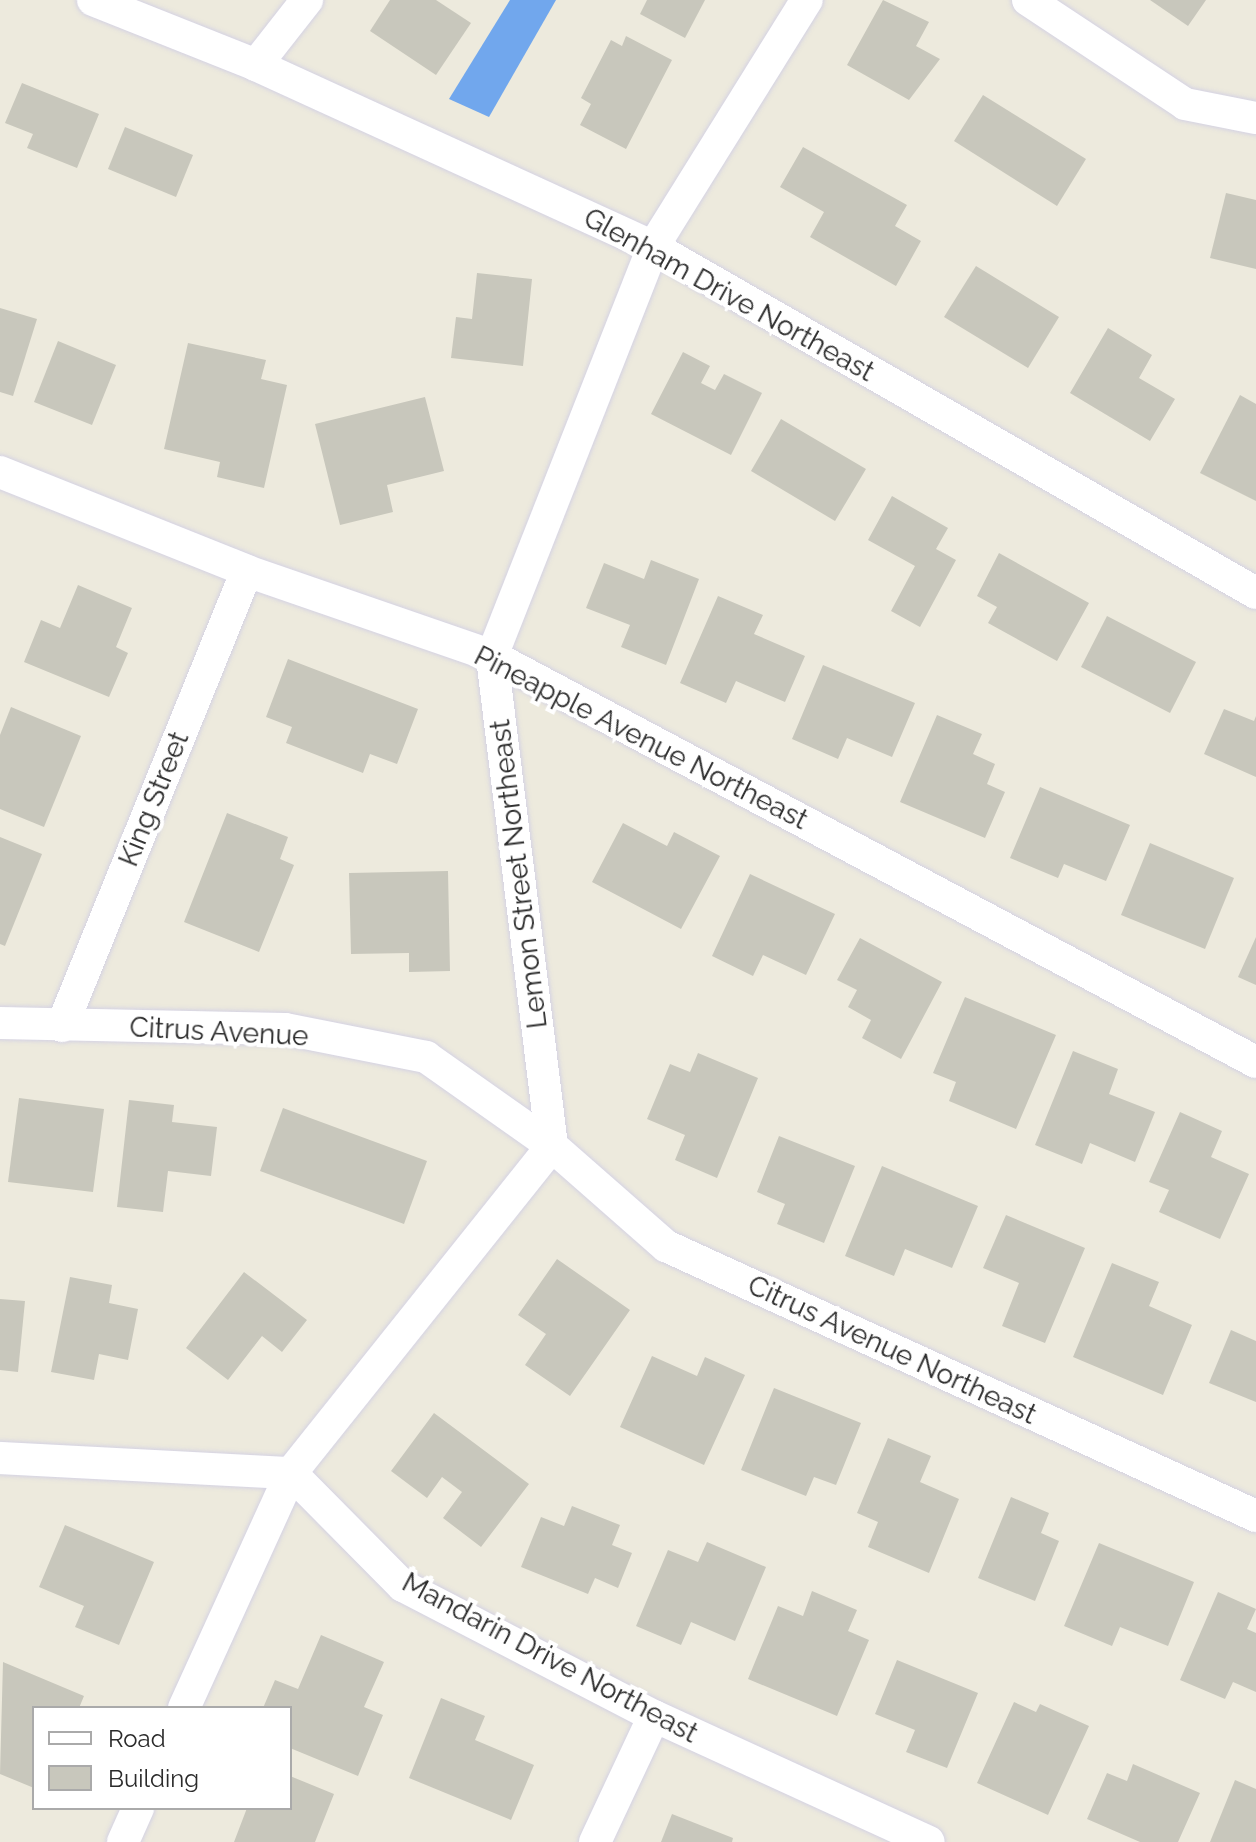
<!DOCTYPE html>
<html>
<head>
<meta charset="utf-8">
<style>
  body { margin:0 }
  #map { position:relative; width:1256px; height:1842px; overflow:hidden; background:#edeadd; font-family:Raleway,sans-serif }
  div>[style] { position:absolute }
  .water>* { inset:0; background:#71a7ed }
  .building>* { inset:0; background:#c8c7bc }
  .roads { filter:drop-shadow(0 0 2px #d4d2e3) drop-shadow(0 0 2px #d4d2e3) }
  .street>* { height:32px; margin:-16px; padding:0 16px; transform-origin:16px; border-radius:16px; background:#fff }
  span { translate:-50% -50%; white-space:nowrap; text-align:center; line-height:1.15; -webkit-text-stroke:8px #fff; paint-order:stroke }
  .street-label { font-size:28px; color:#2b2b2b }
  .legend { position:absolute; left:32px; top:1706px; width:260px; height:104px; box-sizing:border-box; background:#fff; border:2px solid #aaa; margin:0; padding:10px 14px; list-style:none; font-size:24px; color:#2b2b2b }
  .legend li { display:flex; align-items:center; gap:16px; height:40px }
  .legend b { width:40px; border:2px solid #aaa }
</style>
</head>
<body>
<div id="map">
  <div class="water">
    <div style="clip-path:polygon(510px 0,556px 0,489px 117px,449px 99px)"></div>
  </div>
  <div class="building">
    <div style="clip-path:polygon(390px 0,436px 0,471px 23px,436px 75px,370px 31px)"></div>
    <div style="clip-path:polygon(647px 0,705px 0,685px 38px,640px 14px)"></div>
    <div style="clip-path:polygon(883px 0,929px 22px,916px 46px,940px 59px,909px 100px,847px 65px)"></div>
    <div style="clip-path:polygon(1150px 0,1206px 0,1188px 26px)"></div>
    <div style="clip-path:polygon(626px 36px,672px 60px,626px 149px,580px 125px,591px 104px,581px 98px,611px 40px,622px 46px)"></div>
    <div style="clip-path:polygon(22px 83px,99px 114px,77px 168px,27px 148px,33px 134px,5px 123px)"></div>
    <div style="clip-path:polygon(983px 95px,1086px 159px,1057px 206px,954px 141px)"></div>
    <div style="clip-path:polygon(125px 127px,193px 155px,176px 197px,108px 169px)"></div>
    <div style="clip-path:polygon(803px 147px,907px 205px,895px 226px,921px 241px,896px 286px,810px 237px,824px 212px,780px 187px)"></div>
    <div style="clip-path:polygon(1226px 193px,1256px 200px,1256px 269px,1210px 258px)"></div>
    <div style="clip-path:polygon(976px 266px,1059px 317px,1028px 368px,944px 317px)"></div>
    <div style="clip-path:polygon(477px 273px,532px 279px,523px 366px,451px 358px,456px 317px,472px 319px)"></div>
    <div style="clip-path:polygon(0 308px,37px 319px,13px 396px,0 392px)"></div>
    <div style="clip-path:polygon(1108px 328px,1152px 355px,1139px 378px,1175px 399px,1150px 441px,1070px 393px)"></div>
    <div style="clip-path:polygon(58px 341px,116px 365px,92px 425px,34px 402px)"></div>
    <div style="clip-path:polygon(188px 343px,266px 360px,261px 379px,287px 385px,264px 488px,217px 477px,220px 462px,164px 449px)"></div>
    <div style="clip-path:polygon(683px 352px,710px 366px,701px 383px,715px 390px,724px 374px,762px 393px,731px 455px,651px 414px)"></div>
    <div style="clip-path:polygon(1240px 395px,1256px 404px,1256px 501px,1200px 473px)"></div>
    <div style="clip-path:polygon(425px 397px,444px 471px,387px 485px,393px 512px,340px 525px,315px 424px)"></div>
    <div style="clip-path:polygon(781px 419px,866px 469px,835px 521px,751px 471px)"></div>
    <div style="clip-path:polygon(892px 496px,948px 528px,936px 549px,956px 560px,920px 627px,891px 611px,915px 566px,868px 540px)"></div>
    <div style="clip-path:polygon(999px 553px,1089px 603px,1057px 661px,988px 623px,997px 607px,977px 596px)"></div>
    <div style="clip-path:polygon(651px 560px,699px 579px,666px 665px,621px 647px,630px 625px,586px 608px,604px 563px,644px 579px)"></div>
    <div style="clip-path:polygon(78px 585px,132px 608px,116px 647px,128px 653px,109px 697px,24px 662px,41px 620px,60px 628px)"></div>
    <div style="clip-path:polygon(718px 596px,763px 615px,754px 634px,805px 656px,785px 702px,736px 681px,726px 703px,680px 683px)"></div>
    <div style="clip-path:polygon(1107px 616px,1196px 662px,1170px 713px,1081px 667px)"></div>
    <div style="clip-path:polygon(288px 659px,418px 709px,397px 764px,370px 754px,363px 773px,286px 743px,292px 727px,266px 717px)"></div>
    <div style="clip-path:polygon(823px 665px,915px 703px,892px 757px,847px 738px,838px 759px,792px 739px)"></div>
    <div style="clip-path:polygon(11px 707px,81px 736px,44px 827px,0 809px,0 735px)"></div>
    <div style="clip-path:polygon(1224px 709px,1254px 721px,1256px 716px,1256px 777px,1204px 754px)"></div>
    <div style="clip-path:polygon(937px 715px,982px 734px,973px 754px,995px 764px,987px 784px,1005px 792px,985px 838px,900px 802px)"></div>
    <div style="clip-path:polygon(1040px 787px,1130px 825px,1106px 881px,1064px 864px,1058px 878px,1010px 858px)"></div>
    <div style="clip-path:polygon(227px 813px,288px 837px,280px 859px,294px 865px,259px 952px,184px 922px)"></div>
    <div style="clip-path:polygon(623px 823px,667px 846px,674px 832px,720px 856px,681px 929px,592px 882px)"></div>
    <div style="clip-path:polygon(0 837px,42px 854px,5px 946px,0 944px)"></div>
    <div style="clip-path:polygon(1150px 843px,1234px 878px,1205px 949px,1121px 915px)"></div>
    <div style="clip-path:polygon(448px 871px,450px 971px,409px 972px,409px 953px,351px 954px,349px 873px)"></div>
    <div style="clip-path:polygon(750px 874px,835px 914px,806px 975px,763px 955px,753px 976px,712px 956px)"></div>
    <div style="clip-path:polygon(1256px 937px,1256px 985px,1238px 977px)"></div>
    <div style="clip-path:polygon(860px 938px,942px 982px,901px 1059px,862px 1038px,871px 1020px,848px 1007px,857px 990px,837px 980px)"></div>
    <div style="clip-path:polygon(965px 997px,1056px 1035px,1016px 1129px,949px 1101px,956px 1082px,933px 1073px)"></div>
    <div style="clip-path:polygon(1073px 1051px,1118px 1069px,1109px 1094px,1155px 1112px,1135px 1162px,1090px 1143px,1082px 1164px,1035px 1145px)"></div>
    <div style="clip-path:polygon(698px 1053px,758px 1078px,717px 1178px,675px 1160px,685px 1135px,647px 1119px,670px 1064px,690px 1072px)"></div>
    <div style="clip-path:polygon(19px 1098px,104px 1109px,93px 1192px,8px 1182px)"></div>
    <div style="clip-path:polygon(129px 1100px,174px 1105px,172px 1122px,217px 1127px,211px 1176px,168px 1171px,163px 1212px,117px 1207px)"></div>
    <div style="clip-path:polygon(283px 1108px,427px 1161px,404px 1224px,260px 1171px)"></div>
    <div style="clip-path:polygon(1180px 1112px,1222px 1131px,1211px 1157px,1249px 1174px,1220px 1239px,1159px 1212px,1169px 1190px,1149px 1182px)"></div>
    <div style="clip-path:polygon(779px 1136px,855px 1166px,824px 1243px,777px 1224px,785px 1204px,757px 1192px)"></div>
    <div style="clip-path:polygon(882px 1166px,978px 1206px,952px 1268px,905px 1249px,894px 1276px,845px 1256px)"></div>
    <div style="clip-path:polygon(1006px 1215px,1085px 1248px,1045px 1343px,1002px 1326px,1019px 1283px,983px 1268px)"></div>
    <div style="clip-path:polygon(557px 1259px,630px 1310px,570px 1396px,525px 1365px,546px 1334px,518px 1315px)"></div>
    <div style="clip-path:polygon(1112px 1263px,1159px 1282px,1149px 1306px,1192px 1325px,1163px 1395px,1073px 1357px)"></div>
    <div style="clip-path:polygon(244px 1272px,307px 1320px,282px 1352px,262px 1336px,228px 1380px,186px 1348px)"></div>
    <div style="clip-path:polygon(70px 1277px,112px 1285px,109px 1303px,138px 1309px,128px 1360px,99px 1354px,94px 1380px,51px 1372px)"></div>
    <div style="clip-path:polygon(0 1299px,25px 1301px,18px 1372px,0 1370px)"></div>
    <div style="clip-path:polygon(1231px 1330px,1256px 1341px,1256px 1402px,1209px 1383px)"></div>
    <div style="clip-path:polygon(652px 1356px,697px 1376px,705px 1357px,745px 1375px,704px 1465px,620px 1427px)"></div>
    <div style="clip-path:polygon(774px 1388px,861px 1423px,836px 1485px,814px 1477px,806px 1496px,741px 1470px)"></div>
    <div style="clip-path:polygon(434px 1413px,529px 1484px,481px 1547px,443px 1518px,462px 1492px,442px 1477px,427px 1498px,391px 1471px)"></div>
    <div style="clip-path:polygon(888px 1438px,931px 1456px,920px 1482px,959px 1499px,929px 1573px,868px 1547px,878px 1522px,857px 1513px)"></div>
    <div style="clip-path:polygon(1011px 1497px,1049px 1513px,1041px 1533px,1059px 1541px,1035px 1601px,978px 1578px)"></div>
    <div style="clip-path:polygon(572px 1506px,620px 1525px,612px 1545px,632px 1553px,618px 1588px,595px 1578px,588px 1594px,521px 1567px,541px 1517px,564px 1526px)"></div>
    <div style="clip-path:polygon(65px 1525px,154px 1562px,119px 1645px,75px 1627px,84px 1606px,39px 1587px)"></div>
    <div style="clip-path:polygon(707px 1542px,766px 1567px,735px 1641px,691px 1622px,681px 1645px,636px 1626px,668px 1550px,698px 1562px)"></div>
    <div style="clip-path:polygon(1099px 1543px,1194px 1582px,1168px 1646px,1120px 1627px,1112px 1646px,1064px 1626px)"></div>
    <div style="clip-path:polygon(812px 1591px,857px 1610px,848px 1631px,869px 1640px,837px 1716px,748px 1679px,778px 1606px,803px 1616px)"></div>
    <div style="clip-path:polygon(1218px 1592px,1256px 1609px,1247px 1629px,1256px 1633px,1256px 1692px,1233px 1682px,1225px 1699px,1180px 1680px)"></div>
    <div style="clip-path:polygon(321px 1635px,384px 1662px,364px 1707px,383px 1715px,358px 1776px,290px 1748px,290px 1708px,263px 1708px,275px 1680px,298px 1689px)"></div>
    <div style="clip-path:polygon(897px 1660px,978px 1693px,947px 1768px,906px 1752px,915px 1730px,875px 1714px)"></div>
    <div style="clip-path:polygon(3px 1662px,84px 1696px,79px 1708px,34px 1708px,34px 1788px,0 1774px)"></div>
    <div style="clip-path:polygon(441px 1698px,485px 1716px,475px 1740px,534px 1765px,511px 1820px,409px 1778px)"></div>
    <div style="clip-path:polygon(1014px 1702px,1036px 1712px,1040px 1704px,1089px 1726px,1048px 1815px,977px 1783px)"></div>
    <div style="clip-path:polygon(1133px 1764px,1200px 1793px,1178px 1842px,1140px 1842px,1087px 1819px,1107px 1773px,1127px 1781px)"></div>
    <div style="clip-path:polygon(290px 1776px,334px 1794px,315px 1842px,234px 1842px,247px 1808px,290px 1808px)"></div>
    <div style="clip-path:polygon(1235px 1780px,1256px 1789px,1256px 1842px,1210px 1842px)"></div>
    <div style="clip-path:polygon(672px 1814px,733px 1838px,732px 1842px,661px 1842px)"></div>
  </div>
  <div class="roads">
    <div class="street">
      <div style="left:93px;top:0;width:175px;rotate:21.7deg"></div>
      <div style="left:256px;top:65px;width:437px;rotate:24.6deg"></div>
      <div style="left:653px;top:247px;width:695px;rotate:29.85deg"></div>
      <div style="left:1028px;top:0;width:188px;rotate:33.5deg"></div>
      <div style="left:1185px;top:104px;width:72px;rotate:11.2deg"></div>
      <div style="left:256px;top:65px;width:83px;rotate:-51.9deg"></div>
      <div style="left:0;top:472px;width:266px;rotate:21.8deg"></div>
      <div style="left:247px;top:571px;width:259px;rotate:19.1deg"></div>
      <div style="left:492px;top:656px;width:865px;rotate:27.99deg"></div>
      <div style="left:0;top:1023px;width:285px;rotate:1.2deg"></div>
      <div style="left:285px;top:1029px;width:144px;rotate:11.2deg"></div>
      <div style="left:426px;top:1057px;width:154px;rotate:35.2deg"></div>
      <div style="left:552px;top:1146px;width:152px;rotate:41.3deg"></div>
      <div style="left:666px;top:1246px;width:649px;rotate:24.59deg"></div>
      <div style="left:62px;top:1026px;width:491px;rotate:-67.9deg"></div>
      <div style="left:0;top:1458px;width:291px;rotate:3deg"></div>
      <div style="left:291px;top:1473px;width:159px;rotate:45.3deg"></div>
      <div style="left:403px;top:1586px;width:283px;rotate:27.4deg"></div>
      <div style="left:654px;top:1716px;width:302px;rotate:24.6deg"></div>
      <div style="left:184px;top:1708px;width:258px;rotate:-65.5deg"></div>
      <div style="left:291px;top:1473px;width:418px;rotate:-51.4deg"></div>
      <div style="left:552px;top:1146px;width:494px;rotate:-97deg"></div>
      <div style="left:492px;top:656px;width:440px;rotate:-68.5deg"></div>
      <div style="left:653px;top:247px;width:291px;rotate:-58.1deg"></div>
      <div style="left:123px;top:1842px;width:37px;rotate:-66deg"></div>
      <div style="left:595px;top:1842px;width:139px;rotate:-64.9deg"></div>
    </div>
  </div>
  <div class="street-label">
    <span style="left:729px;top:295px;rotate:29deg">Glenham Drive Northeast</span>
    <span style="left:641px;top:738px;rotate:27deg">Pineapple Avenue Northeast</span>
    <span style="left:154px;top:799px;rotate:-68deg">King Street</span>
    <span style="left:519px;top:874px;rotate:-97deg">Lemon Street Northeast</span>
    <span style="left:219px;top:1032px;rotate:3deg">Citrus Avenue</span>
    <span style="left:892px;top:1350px;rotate:25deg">Citrus Avenue Northeast</span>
    <span style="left:550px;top:1658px;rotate:28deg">Mandarin Drive Northeast</span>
  </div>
  <ul class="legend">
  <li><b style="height:10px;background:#fff"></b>Road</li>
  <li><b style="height:22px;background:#c8c7bc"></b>Building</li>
  </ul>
</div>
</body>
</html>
